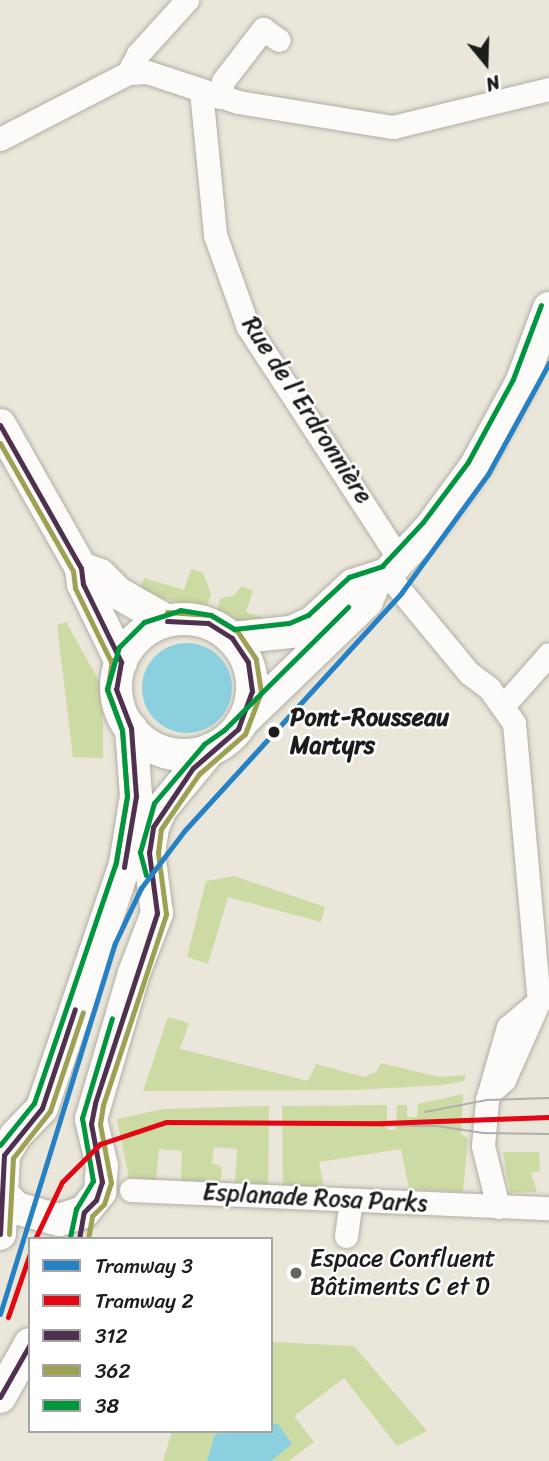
<!DOCTYPE html>
<html>
<head>
<meta charset="utf-8">
<style>
  body { margin:0 }
  #map { position:relative; width:549px; height:1461px; overflow:hidden; background:#eae6d9; font-family:Sriracha,sans-serif }
  div>[style] { position:absolute }
  .green>* { inset:0; background:#ccdaa3 }
  .water>* { inset:0; background:#8cd0df }
  .round { border-radius:50% }
  .roads { filter:drop-shadow(0 0 2px #b0aea6) drop-shadow(0 0 2px #b0aea6) }
  .street>* { height:23px; margin:-11.5px; padding:0 11.5px; transform-origin:11.5px; border-radius:11.5px; background:#fcfbf9 }
  .secondary>* { height:32px; margin:-16px; padding:0 16px; transform-origin:16px; border-radius:16px; background:#fcfbf9 }
  .secondary>.ring { margin:-16px; padding:0; box-sizing:content-box; background:none; border:32px solid #fcfbf9; border-radius:50% }
  .tram>* { height:2px; margin:-1px; padding:0 1px; transform-origin:1px; border-radius:1px; background:#aeaeac }
  .bus-1>* { height:5px; margin:-2.5px; padding:0 2.5px; transform-origin:2.5px; border-radius:2.5px; background:#4f304e }
  .bus-2>* { height:5px; margin:-2.5px; padding:0 2.5px; transform-origin:2.5px; border-radius:2.5px; background:#9ea053 }
  .bus-3>* { height:5px; margin:-2.5px; padding:0 2.5px; transform-origin:2.5px; border-radius:2.5px; background:#009640 }
  .tram-1>* { height:5px; margin:-2.5px; padding:0 2.5px; transform-origin:2.5px; border-radius:2.5px; background:#2581c4 }
  .tram-2>* { height:5px; margin:-2.5px; padding:0 2.5px; transform-origin:2.5px; border-radius:2.5px; background:#e30613 }
  .dots>* { width:19px; height:19px; translate:-50% -50%; box-sizing:border-box; border:4px solid #fff; border-radius:50% }
  span { translate:-50% -50%; white-space:nowrap; text-align:center; line-height:1.15; -webkit-text-stroke:5px #fff; paint-order:stroke }
  .street-label { font-size:24px; color:#1c1c1c }
  .stop-label { font-size:24px; color:#1c1c1c; font-weight:700 }
  .left { translate:0 -50%; text-align:left }
  .poi-label { font-size:24px; color:#1c1c1c }
  .legend { position:absolute; left:28px; top:1237px; width:245px; height:196px; box-sizing:border-box; background:#fff; border:2px solid #a4a4a4; margin:0; padding:9px 12px; list-style:none; font-size:21px; color:#1c1c1c }
  .legend li { display:flex; align-items:center; gap:14px; height:35px }
  .legend b { width:35px; border:2px solid #a4a4a4 }
  .north { position:absolute; left:451px; top:28px; width:70px; height:70px; -webkit-text-stroke:5px #fff; paint-order:stroke; rotate:161deg; font-size:19px; font-weight:700; line-height:28px; text-align:center; color:#1c1c1c }
  .north::after { content:''; display:block; margin:auto; width:24px; height:32px; background:#1c1c1c; clip-path:polygon(50% 0,100% 100%,50% 72%,0 100%) }
</style>
</head>
<body>
<div id="map">
  <div class="green">
    <div style="clip-path:polygon(191px 569px,203px 573px,211px 594px,205px 611px,139px 591px,144px 578px,184px 590px)"></div>
    <div style="clip-path:polygon(242px 586px,253px 591px,246px 612px,286px 625px,265px 629px,216px 613px,221px 598px,233px 596px)"></div>
    <div style="clip-path:polygon(66px 622px,103px 688px,103px 758px,73px 757px,57px 625px)"></div>
    <div style="clip-path:polygon(234px 876px,325px 907px,321px 922px,228px 897px,208px 964px,187px 957px,206px 881px)"></div>
    <div style="clip-path:polygon(168px 1017px,189px 1023px,180px 1049px,308px 1081px,316px 1064px,364px 1077px,376px 1072px,381px 1063px,439px 1077px,466px 1075px,464px 1081px,442px 1085px,353px 1090px,143px 1091px)"></div>
    <div style="clip-path:polygon(463px 1094px,461px 1134px,468px 1139px,463px 1192px,409px 1189px,401px 1149px,319px 1162px,325px 1192px,283px 1189px,282px 1106px,387px 1105px,387px 1130px,396px 1130px,397px 1105px,407px 1105px,407px 1117px,417px 1117px,418px 1104px)"></div>
    <div style="clip-path:polygon(269px 1106px,268px 1188px,235px 1185px,237px 1149px,214px 1147px,212px 1163px,222px 1167px,220px 1185px,181px 1182px,182px 1151px,159px 1149px,156px 1180px,129px 1178px,117px 1119px,163px 1109px)"></div>
    <div style="clip-path:polygon(539px 1152px,540px 1171px,531px 1173px,537px 1192px,510px 1193px,503px 1152px)"></div>
    <div style="clip-path:polygon(271px 1342px,354px 1346px,427px 1431px,397px 1446px,344px 1378px,294px 1416px,314px 1442px,289px 1461px,163px 1461px,172px 1431px,271px 1431px)"></div>
  </div>
  <div class="water">
    <div class="round" style="left:142px;top:643px;width:90px;height:90px"></div>
    <div style="clip-path:polygon(271px 1424px,278px 1424px,292px 1444px,271px 1461px,207px 1461px,215px 1434px,271px 1431px)"></div>
  </div>
  <div class="roads">
    <div class="street">
      <div style="left:128px;top:73px;width:19px;rotate:-3deg"></div>
      <div style="left:147px;top:72px;width:96px;rotate:18.2deg"></div>
      <div style="left:238px;top:102px;width:157px;rotate:9.2deg"></div>
      <div style="left:393px;top:127px;width:161px;rotate:-13.7deg"></div>
      <div style="left:201px;top:91px;width:145px;rotate:84.4deg"></div>
      <div style="left:215px;top:235px;width:98px;rotate:70.3deg"></div>
      <div style="left:248px;top:327px;width:278px;rotate:56.9deg"></div>
      <div style="left:220px;top:97px;width:16px;rotate:-79deg"></div>
      <div style="left:223px;top:81px;width:66px;rotate:-52.4deg"></div>
      <div style="left:263px;top:29px;width:19px;rotate:35deg"></div>
      <div style="left:0;top:139px;width:144px;rotate:-27.3deg"></div>
      <div style="left:128px;top:73px;width:21px;rotate:-62deg"></div>
      <div style="left:138px;top:54px;width:73px;rotate:-47.8deg"></div>
      <div style="left:387px;top:574px;width:129px;rotate:50.4deg"></div>
      <div style="left:469px;top:673px;width:25px;rotate:37deg"></div>
      <div style="left:489px;top:688px;width:43px;rotate:54.5deg"></div>
      <div style="left:514px;top:723px;width:279px;rotate:84.9deg"></div>
      <div style="left:539px;top:1001px;width:86px;rotate:113.9deg"></div>
      <div style="left:504px;top:1080px;width:20px;rotate:139deg"></div>
      <div style="left:503px;top:706px;width:69px;rotate:-48.5deg"></div>
      <div style="left:131px;top:1190px;width:418px;rotate:2.5deg"></div>
      <div style="left:498px;top:1207px;width:63px;rotate:-103.8deg"></div>
      <div style="left:483px;top:1146px;width:46px;rotate:-85deg"></div>
      <div style="left:487px;top:1100px;width:76px;rotate:-74deg"></div>
      <div style="left:508px;top:1027px;width:33px;rotate:-40deg"></div>
      <div style="left:346px;top:1236px;width:36px;rotate:-82deg"></div>
    </div>
    <div class="secondary">
      <div style="left:0;top:425px;width:164px;rotate:60.5deg"></div>
      <div style="left:81px;top:568px;width:16px;rotate:83deg"></div>
      <div style="left:83px;top:584px;width:87px;rotate:64deg"></div>
      <div style="left:81px;top:568px;width:20px;rotate:20deg"></div>
      <div style="left:100px;top:575px;width:25px;rotate:45deg"></div>
      <div style="left:118px;top:593px;width:56px;rotate:29.7deg"></div>
      <div class="ring" style="left:116px;top:619px;width:104px;height:104px"></div>
      <div style="left:232px;top:638px;width:59px;rotate:-5.8deg"></div>
      <div style="left:291px;top:632px;width:24px;rotate:-24deg"></div>
      <div style="left:313px;top:622px;width:54px;rotate:-42.8deg"></div>
      <div style="left:353px;top:585px;width:36px;rotate:-18deg"></div>
      <div style="left:387px;top:574px;width:63px;rotate:-46.9deg"></div>
      <div style="left:430px;top:528px;width:76px;rotate:-53.6deg"></div>
      <div style="left:475px;top:467px;width:96px;rotate:-61.3deg"></div>
      <div style="left:521px;top:383px;width:80px;rotate:-69.5deg"></div>
      <div style="left:245px;top:719px;width:170px;rotate:-44deg"></div>
      <div style="left:367px;top:601px;width:23px;rotate:-67deg"></div>
      <div style="left:3px;top:1194px;width:19px;rotate:47deg"></div>
      <div style="left:16px;top:1208px;width:45px;rotate:15.6deg"></div>
      <div style="left:59px;top:1220px;width:26px;rotate:-18deg"></div>
      <div style="left:84px;top:1212px;width:26px;rotate:-51deg"></div>
      <div style="left:100px;top:1192px;width:26px;rotate:-86deg"></div>
      <div style="left:102px;top:1166px;width:48px;rotate:-103.2deg"></div>
      <div style="left:91px;top:1119px;width:152px;rotate:-73.6deg"></div>
      <div style="left:134px;top:973px;width:64px;rotate:-69deg"></div>
      <div style="left:157px;top:913px;width:61px;rotate:-97.6deg"></div>
      <div style="left:149px;top:853px;width:26px;rotate:-81deg"></div>
      <div style="left:153px;top:827px;width:20px;rotate:-66deg"></div>
      <div style="left:161px;top:809px;width:77px;rotate:-50.3deg"></div>
      <div style="left:0;top:1234px;width:79px;rotate:-87.1deg"></div>
      <div style="left:4px;top:1155px;width:23px;rotate:-59deg"></div>
      <div style="left:16px;top:1135px;width:37px;rotate:-46deg"></div>
      <div style="left:42px;top:1108px;width:258px;rotate:-71.2deg"></div>
      <div style="left:125px;top:864px;width:69px;rotate:-80.8deg"></div>
      <div style="left:136px;top:796px;width:68px;rotate:-94.2deg"></div>
      <div style="left:0;top:1397px;width:61px;rotate:-60.5deg"></div>
    </div>
  </div>
  <div class="tram">
    <div style="left:425px;top:1112px;width:63px;rotate:-11deg"></div>
    <div style="left:487px;top:1100px;width:62px;rotate:-1.8deg"></div>
    <div style="left:288px;top:1124px;width:149px;rotate:0.8deg"></div>
    <div style="left:437px;top:1126px;width:47px;rotate:8.7deg"></div>
    <div style="left:483px;top:1133px;width:66px;rotate:0.9deg"></div>
  </div>
  <div class="bus-1">
    <div style="left:0;top:425px;width:164px;rotate:60.5deg"></div>
    <div style="left:81px;top:568px;width:16px;rotate:83deg"></div>
    <div style="left:83px;top:584px;width:87px;rotate:64deg"></div>
    <div style="left:121px;top:662px;width:27px;rotate:100deg"></div>
    <div style="left:116px;top:689px;width:42px;rotate:69deg"></div>
    <div style="left:131px;top:728px;width:68px;rotate:85.8deg"></div>
    <div style="left:136px;top:796px;width:72px;rotate:99.6deg"></div>
    <div style="left:0;top:1234px;width:79px;rotate:-87.1deg"></div>
    <div style="left:4px;top:1155px;width:60px;rotate:-51deg"></div>
    <div style="left:42px;top:1108px;width:104px;rotate:-71.6deg"></div>
    <div style="left:79px;top:1239px;width:27px;rotate:-80deg"></div>
    <div style="left:84px;top:1212px;width:17px;rotate:-45deg"></div>
    <div style="left:96px;top:1200px;width:19px;rotate:-72deg"></div>
    <div style="left:102px;top:1182px;width:59px;rotate:-100.7deg"></div>
    <div style="left:91px;top:1124px;width:21px;rotate:-79deg"></div>
    <div style="left:95px;top:1103px;width:200px;rotate:-71.9deg"></div>
    <div style="left:157px;top:913px;width:61px;rotate:-97.6deg"></div>
    <div style="left:149px;top:853px;width:26px;rotate:-81deg"></div>
    <div style="left:153px;top:827px;width:71px;rotate:-55.9deg"></div>
    <div style="left:193px;top:768px;width:60px;rotate:-40.9deg"></div>
    <div style="left:238px;top:729px;width:40px;rotate:-69.8deg"></div>
    <div style="left:252px;top:691px;width:29px;rotate:-98deg"></div>
    <div style="left:248px;top:662px;width:29px;rotate:-124deg"></div>
    <div style="left:232px;top:638px;width:28px;rotate:-148deg"></div>
    <div style="left:208px;top:623px;width:41px;rotate:-177.2deg"></div>
    <div style="left:0;top:1397px;width:61px;rotate:-60.5deg"></div>
  </div>
  <div class="bus-2">
    <div style="left:0;top:443px;width:147px;rotate:60.3deg"></div>
    <div style="left:73px;top:571px;width:17px;rotate:83deg"></div>
    <div style="left:75px;top:588px;width:87px;rotate:64deg"></div>
    <div style="left:112px;top:660px;width:30px;rotate:99deg"></div>
    <div style="left:107px;top:690px;width:43px;rotate:69.4deg"></div>
    <div style="left:122px;top:730px;width:66px;rotate:85.7deg"></div>
    <div style="left:127px;top:796px;width:71px;rotate:99.7deg"></div>
    <div style="left:9px;top:1234px;width:76px;rotate:-87deg"></div>
    <div style="left:13px;top:1158px;width:60px;rotate:-51.8deg"></div>
    <div style="left:50px;top:1111px;width:104px;rotate:-71.6deg"></div>
    <div style="left:88px;top:1239px;width:23px;rotate:-80deg"></div>
    <div style="left:92px;top:1216px;width:17px;rotate:-45deg"></div>
    <div style="left:104px;top:1204px;width:22px;rotate:-72deg"></div>
    <div style="left:111px;top:1183px;width:60px;rotate:-100.6deg"></div>
    <div style="left:100px;top:1124px;width:19px;rotate:-81deg"></div>
    <div style="left:103px;top:1105px;width:201px;rotate:-71.7deg"></div>
    <div style="left:166px;top:914px;width:62px;rotate:-97.5deg"></div>
    <div style="left:158px;top:853px;width:24px;rotate:-83deg"></div>
    <div style="left:161px;top:829px;width:67px;rotate:-55.4deg"></div>
    <div style="left:199px;top:774px;width:61px;rotate:-41deg"></div>
    <div style="left:245px;top:734px;width:45px;rotate:-69.1deg"></div>
    <div style="left:261px;top:692px;width:33px;rotate:-99deg"></div>
    <div style="left:256px;top:659px;width:34px;rotate:-124deg"></div>
    <div style="left:237px;top:631px;width:31px;rotate:-149deg"></div>
    <div style="left:210px;top:615px;width:43px;rotate:-176deg"></div>
  </div>
  <div class="bus-3">
    <div style="left:146px;top:875px;width:24px;rotate:-105deg"></div>
    <div style="left:140px;top:852px;width:51px;rotate:-74.1deg"></div>
    <div style="left:154px;top:803px;width:77px;rotate:-49.7deg"></div>
    <div style="left:204px;top:744px;width:24px;rotate:-35deg"></div>
    <div style="left:224px;top:730px;width:175px;rotate:-44.8deg"></div>
    <div style="left:0;top:1145px;width:54px;rotate:-51deg"></div>
    <div style="left:34px;top:1103px;width:255px;rotate:-71.2deg"></div>
    <div style="left:116px;top:862px;width:67px;rotate:-80.5deg"></div>
    <div style="left:127px;top:796px;width:66px;rotate:-94.3deg"></div>
    <div style="left:122px;top:730px;width:44px;rotate:-110.1deg"></div>
    <div style="left:107px;top:689px;width:44px;rotate:-74.1deg"></div>
    <div style="left:119px;top:647px;width:35px;rotate:-45deg"></div>
    <div style="left:144px;top:622px;width:38px;rotate:-18deg"></div>
    <div style="left:180px;top:610px;width:31px;rotate:9deg"></div>
    <div style="left:211px;top:615px;width:27px;rotate:31deg"></div>
    <div style="left:234px;top:629px;width:55px;rotate:-6.2deg"></div>
    <div style="left:289px;top:623px;width:21px;rotate:-23deg"></div>
    <div style="left:308px;top:615px;width:56px;rotate:-42.8deg"></div>
    <div style="left:349px;top:577px;width:35px;rotate:-18deg"></div>
    <div style="left:382px;top:566px;width:60px;rotate:-47deg"></div>
    <div style="left:423px;top:522px;width:75px;rotate:-53.1deg"></div>
    <div style="left:468px;top:462px;width:94px;rotate:-61.5deg"></div>
    <div style="left:513px;top:379px;width:79px;rotate:-69.3deg"></div>
    <div style="left:70px;top:1237px;width:29px;rotate:-78deg"></div>
    <div style="left:76px;top:1209px;width:33px;rotate:-59deg"></div>
    <div style="left:93px;top:1181px;width:64px;rotate:-99.9deg"></div>
    <div style="left:82px;top:1118px;width:104px;rotate:-73.3deg"></div>
  </div>
  <div class="tram-1">
    <div style="left:0;top:1314px;width:388px;rotate:-72.8deg"></div>
    <div style="left:115px;top:943px;width:61px;rotate:-64.7deg"></div>
    <div style="left:141px;top:888px;width:73px;rotate:-52.8deg"></div>
    <div style="left:185px;top:830px;width:322px;rotate:-47.6deg"></div>
    <div style="left:402px;top:592px;width:146px;rotate:-53.9deg"></div>
    <div style="left:488px;top:474px;width:127px;rotate:-61.2deg"></div>
  </div>
  <div class="tram-2">
    <div style="left:35px;top:1239px;width:63px;rotate:-64.7deg"></div>
    <div style="left:62px;top:1182px;width:54px;rotate:-45deg"></div>
    <div style="left:100px;top:1144px;width:70px;rotate:-18.4deg"></div>
    <div style="left:166px;top:1122px;width:217px;rotate:0.3deg"></div>
    <div style="left:383px;top:1123px;width:166px;rotate:-2.1deg"></div>
    <div style="left:8px;top:1317px;width:68px;rotate:-71deg"></div>
  </div>
  <div class="dots">
    <div style="left:274px;top:732px;background:#1c1c1c"></div>
    <div style="left:296px;top:1273px;background:#64635e"></div>
  </div>
  <div class="street-label">
    <span style="left:307px;top:410px;rotate:57deg">Rue de l'Erdronnière</span>
    <span style="left:315px;top:1198px;rotate:3deg">Esplanade Rosa Parks</span>
  </div>
  <div class="stop-label">
    <span class="left" style="left:290px;top:732px">Pont-Rousseau<br>Martyrs</span>
  </div>
  <div class="poi-label">
    <span class="left" style="left:310px;top:1273px">Espace Confluent<br>Bâtiments C et D</span>
  </div>
  <ul class="legend">
  <li><b style="height:9px;background:#2581c4"></b>Tramway 3</li>
  <li><b style="height:9px;background:#e30613"></b>Tramway 2</li>
  <li><b style="height:9px;background:#4f304e"></b>312</li>
  <li><b style="height:9px;background:#9ea053"></b>362</li>
  <li><b style="height:9px;background:#009640"></b>38</li>
  </ul>
  <div class="north">N</div>
</div>
</body>
</html>
